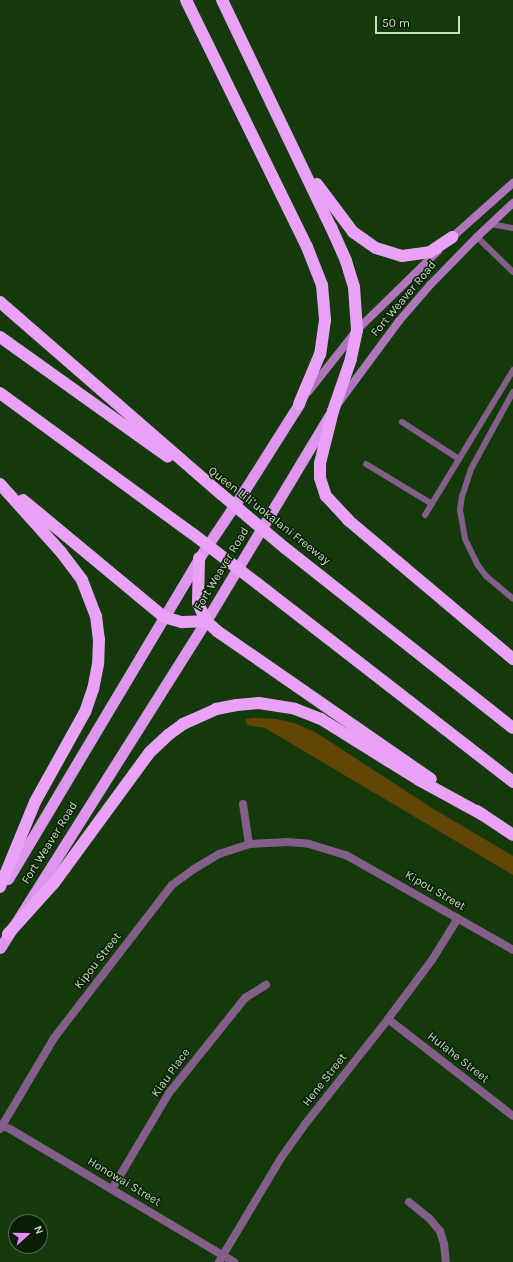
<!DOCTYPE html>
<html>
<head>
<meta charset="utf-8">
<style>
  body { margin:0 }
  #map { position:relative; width:513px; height:1262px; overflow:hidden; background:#143a0b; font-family:Karla,sans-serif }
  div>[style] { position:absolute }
  .green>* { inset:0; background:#624505 }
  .service>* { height:6px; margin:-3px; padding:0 3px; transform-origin:3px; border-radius:3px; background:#825e89 }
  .minor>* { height:8px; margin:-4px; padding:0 4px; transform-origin:4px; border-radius:4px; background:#825e89 }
  .tertiary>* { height:8px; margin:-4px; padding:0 4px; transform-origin:4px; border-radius:4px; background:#825e89 }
  .secondary>* { height:8px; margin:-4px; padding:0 4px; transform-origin:4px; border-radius:4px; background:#af76bc }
  .trunk>* { height:11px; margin:-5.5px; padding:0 5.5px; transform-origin:5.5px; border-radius:5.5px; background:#de95ee }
  .motorway>* { height:12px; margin:-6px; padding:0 6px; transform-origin:6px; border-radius:6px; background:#eaa2f9 }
  .motorway-bridge>* { height:12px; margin:-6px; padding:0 6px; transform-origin:6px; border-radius:6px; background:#eaa2f9 }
  span { translate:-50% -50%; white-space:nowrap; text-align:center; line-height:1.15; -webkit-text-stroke:3px #091e05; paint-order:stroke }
  .street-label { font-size:12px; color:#c4dfbe }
  .north { position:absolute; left:8px; top:1214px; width:40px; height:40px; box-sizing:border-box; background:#091e05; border:1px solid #546b4f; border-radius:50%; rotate:69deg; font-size:11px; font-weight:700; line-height:16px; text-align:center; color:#c4dfbe }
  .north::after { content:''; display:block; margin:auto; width:14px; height:18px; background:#e98dfd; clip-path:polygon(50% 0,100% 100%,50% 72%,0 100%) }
  .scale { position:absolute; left:375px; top:16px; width:85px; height:18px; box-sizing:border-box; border:2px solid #c4dfbe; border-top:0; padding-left:5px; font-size:12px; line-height:14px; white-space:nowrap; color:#c4dfbe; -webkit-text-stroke:3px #091e05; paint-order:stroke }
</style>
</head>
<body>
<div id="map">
  <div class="green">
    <div style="clip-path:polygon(255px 718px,276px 719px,294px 723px,315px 732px,432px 808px,513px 856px,513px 875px,265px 728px,247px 725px,245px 719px)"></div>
  </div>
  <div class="service">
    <div style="left:490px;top:224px;width:23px;rotate:10deg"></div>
    <div style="left:477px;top:237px;width:50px;rotate:44.2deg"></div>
    <div style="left:513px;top:392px;width:88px;rotate:118.6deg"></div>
    <div style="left:471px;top:469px;width:28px;rotate:108deg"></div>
    <div style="left:462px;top:496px;width:14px;rotate:98deg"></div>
    <div style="left:460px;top:510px;width:29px;rotate:80deg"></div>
    <div style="left:465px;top:539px;width:28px;rotate:64deg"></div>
    <div style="left:477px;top:564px;width:15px;rotate:53deg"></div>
    <div style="left:486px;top:576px;width:35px;rotate:40deg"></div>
    <div style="left:402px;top:422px;width:68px;rotate:33deg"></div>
    <div style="left:366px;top:464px;width:77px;rotate:31.2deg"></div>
    <div style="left:425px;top:515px;width:170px;rotate:-58.7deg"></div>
  </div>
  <div class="minor">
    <div style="left:243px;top:804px;width:40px;rotate:81.5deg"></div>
    <div style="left:388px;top:1019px;width:158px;rotate:37.8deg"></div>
    <div style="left:0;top:1129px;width:106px;rotate:-59.3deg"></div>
    <div style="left:54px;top:1038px;width:193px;rotate:-52.4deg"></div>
    <div style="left:172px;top:885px;width:27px;rotate:-36deg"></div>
    <div style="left:194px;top:869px;width:29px;rotate:-31deg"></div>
    <div style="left:219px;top:854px;width:32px;rotate:-18deg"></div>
    <div style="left:249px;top:844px;width:39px;rotate:-3deg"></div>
    <div style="left:288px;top:842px;width:21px;rotate:5deg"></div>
    <div style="left:309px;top:844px;width:39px;rotate:17deg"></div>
    <div style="left:346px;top:855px;width:192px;rotate:29.6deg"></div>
    <div style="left:112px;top:1189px;width:112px;rotate:-59.3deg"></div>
    <div style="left:169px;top:1093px;width:122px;rotate:-51.3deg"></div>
    <div style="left:245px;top:998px;width:25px;rotate:-32deg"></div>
    <div style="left:409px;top:1202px;width:26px;rotate:39deg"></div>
    <div style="left:429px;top:1218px;width:17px;rotate:50deg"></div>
    <div style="left:440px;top:1231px;width:14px;rotate:73deg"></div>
    <div style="left:444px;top:1244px;width:18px;rotate:84deg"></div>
    <div style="left:223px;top:1255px;width:113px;rotate:-59.1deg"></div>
    <div style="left:281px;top:1158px;width:43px;rotate:-54.5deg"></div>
    <div style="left:306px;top:1123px;width:132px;rotate:-51.7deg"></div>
    <div style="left:388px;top:1019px;width:74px;rotate:-53.3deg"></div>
    <div style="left:432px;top:960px;width:49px;rotate:-58.2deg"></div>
  </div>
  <div class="tertiary">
    <div style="left:0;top:1125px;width:11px;rotate:22deg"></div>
    <div style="left:10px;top:1129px;width:261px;rotate:30.7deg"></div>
    <div style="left:219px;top:1262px;width:8px;rotate:-60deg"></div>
  </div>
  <div class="secondary">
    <div style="left:449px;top:240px;width:86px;rotate:-41.7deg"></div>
    <div style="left:308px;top:392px;width:79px;rotate:-51.7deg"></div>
    <div style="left:357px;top:330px;width:113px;rotate:-44.3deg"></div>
    <div style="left:339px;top:402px;width:101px;rotate:-53.5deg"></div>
    <div style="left:399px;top:321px;width:48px;rotate:-49.3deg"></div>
    <div style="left:430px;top:285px;width:67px;rotate:-45.6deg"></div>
    <div style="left:477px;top:237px;width:50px;rotate:-43.4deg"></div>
  </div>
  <div class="trunk">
    <div style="left:8px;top:879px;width:374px;rotate:-59.2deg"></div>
    <div style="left:199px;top:558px;width:81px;rotate:-56.1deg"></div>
    <div style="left:244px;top:491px;width:103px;rotate:-57.7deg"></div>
    <div style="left:0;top:948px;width:386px;rotate:-57.8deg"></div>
    <div style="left:206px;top:621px;width:240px;rotate:-59deg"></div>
  </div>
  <div class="motorway">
    <div style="left:186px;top:0;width:275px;rotate:63.9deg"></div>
    <div style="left:307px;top:247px;width:41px;rotate:68.5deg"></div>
    <div style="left:322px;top:285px;width:35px;rotate:85deg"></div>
    <div style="left:325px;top:320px;width:34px;rotate:98deg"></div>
    <div style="left:320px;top:354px;width:54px;rotate:112.8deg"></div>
    <div style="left:222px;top:0;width:252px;rotate:64.4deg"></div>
    <div style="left:331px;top:227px;width:37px;rotate:66deg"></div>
    <div style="left:346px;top:261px;width:27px;rotate:73deg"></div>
    <div style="left:354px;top:287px;width:43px;rotate:86deg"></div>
    <div style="left:357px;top:330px;width:30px;rotate:102deg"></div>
    <div style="left:351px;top:359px;width:55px;rotate:109.1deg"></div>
    <div style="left:333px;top:411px;width:54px;rotate:104deg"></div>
    <div style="left:320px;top:463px;width:15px;rotate:90deg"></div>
    <div style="left:320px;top:478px;width:19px;rotate:72deg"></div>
    <div style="left:326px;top:496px;width:33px;rotate:47deg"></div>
    <div style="left:348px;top:520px;width:216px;rotate:40.1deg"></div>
    <div style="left:317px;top:184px;width:60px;rotate:53.1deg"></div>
    <div style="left:353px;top:232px;width:28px;rotate:35deg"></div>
    <div style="left:376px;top:248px;width:27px;rotate:17deg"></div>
    <div style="left:402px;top:256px;width:28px;rotate:-8deg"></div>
    <div style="left:430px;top:252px;width:27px;rotate:-34deg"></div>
    <div style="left:0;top:302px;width:293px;rotate:41deg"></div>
    <div style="left:0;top:337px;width:206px;rotate:35.5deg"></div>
    <div style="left:0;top:393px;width:239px;rotate:36.2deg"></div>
    <div style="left:0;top:484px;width:91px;rotate:48.1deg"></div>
    <div style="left:61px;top:552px;width:35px;rotate:53deg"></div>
    <div style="left:82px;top:580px;width:39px;rotate:69deg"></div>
    <div style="left:96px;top:616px;width:23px;rotate:83deg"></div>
    <div style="left:99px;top:639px;width:25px;rotate:92deg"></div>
    <div style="left:98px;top:664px;width:25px;rotate:101deg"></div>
    <div style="left:93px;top:689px;width:24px;rotate:109deg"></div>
    <div style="left:85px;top:712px;width:103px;rotate:119.1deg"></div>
    <div style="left:35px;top:802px;width:92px;rotate:112.4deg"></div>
    <div style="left:23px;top:500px;width:183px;rotate:39.7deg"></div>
    <div style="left:164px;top:617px;width:19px;rotate:16deg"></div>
    <div style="left:182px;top:622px;width:24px;rotate:-2deg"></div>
    <div style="left:285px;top:548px;width:290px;rotate:38.3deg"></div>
    <div style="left:199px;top:558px;width:45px;rotate:91.3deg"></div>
    <div style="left:198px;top:603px;width:20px;rotate:66deg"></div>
    <div style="left:206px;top:621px;width:15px;rotate:42deg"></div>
    <div style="left:217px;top:631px;width:260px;rotate:34.7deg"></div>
    <div style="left:258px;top:584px;width:323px;rotate:37.8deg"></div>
    <div style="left:477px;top:811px;width:43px;rotate:33.7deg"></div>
    <div style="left:8px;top:934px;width:69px;rotate:-48deg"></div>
    <div style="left:54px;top:883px;width:162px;rotate:-53.8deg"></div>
    <div style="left:150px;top:752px;width:25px;rotate:-43deg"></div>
    <div style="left:168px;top:735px;width:19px;rotate:-36deg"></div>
    <div style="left:183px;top:724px;width:36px;rotate:-24deg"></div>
    <div style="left:216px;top:709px;width:21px;rotate:-11deg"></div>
    <div style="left:237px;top:705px;width:22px;rotate:-5deg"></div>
    <div style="left:259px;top:703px;width:36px;rotate:9deg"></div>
    <div style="left:295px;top:709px;width:28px;rotate:21deg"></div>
    <div style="left:321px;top:719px;width:115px;rotate:31.9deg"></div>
    <div style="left:419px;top:780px;width:73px;rotate:28.7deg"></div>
  </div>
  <div class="motorway-bridge">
    <div style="left:221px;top:494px;width:84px;rotate:40.2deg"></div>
    <div style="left:193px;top:534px;width:82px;rotate:37.6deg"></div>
  </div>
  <div class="street-label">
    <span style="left:404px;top:299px;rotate:-50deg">Fort Weaver Road</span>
    <span style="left:269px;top:516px;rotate:38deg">Queen Liliʻuokalani Freeway</span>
    <span style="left:222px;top:569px;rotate:-59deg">Fort Weaver Road</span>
    <span style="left:50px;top:843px;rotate:-58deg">Fort Weaver Road</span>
    <span style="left:435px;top:891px;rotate:30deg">Kipou Street</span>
    <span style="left:98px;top:961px;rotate:-52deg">Kipou Street</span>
    <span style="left:458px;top:1058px;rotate:38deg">Hulahe Street</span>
    <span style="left:171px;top:1073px;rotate:-54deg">Kiau Place</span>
    <span style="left:325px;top:1080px;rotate:-52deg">Hene Street</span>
    <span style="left:124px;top:1182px;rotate:31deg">Honowai Street</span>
  </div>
  <div class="north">N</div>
  <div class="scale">50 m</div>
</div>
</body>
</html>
